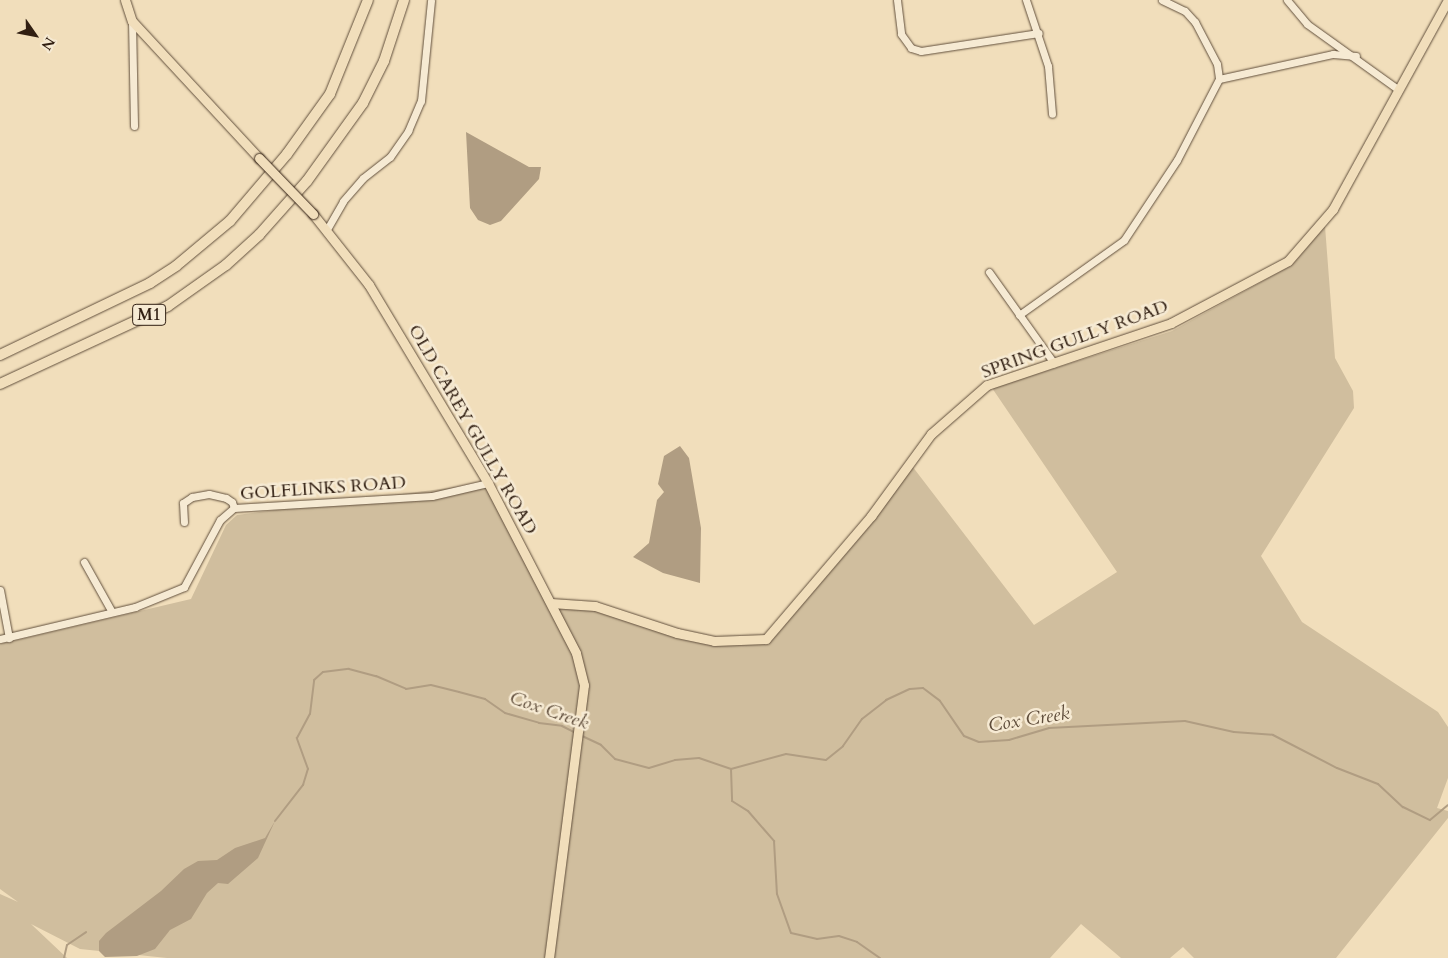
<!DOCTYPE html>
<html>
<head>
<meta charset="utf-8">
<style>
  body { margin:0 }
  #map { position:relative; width:1448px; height:958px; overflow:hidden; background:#f1debb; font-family:Cardo,serif }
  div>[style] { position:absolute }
  .green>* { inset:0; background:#d0be9e }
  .water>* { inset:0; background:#b09d82 }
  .stream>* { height:2px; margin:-1px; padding:0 1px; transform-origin:1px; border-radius:1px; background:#b09d82 }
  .roads { filter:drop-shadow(0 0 1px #614f3c) drop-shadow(0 0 1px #614f3c) }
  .minor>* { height:7px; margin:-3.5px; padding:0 3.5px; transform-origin:3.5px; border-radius:3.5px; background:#f6ead3 }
  .major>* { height:9px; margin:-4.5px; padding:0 4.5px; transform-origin:4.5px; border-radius:4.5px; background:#f1debb }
  .highway>* { height:10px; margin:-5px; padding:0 5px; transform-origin:5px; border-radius:5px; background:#f1debb }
  .bridges { filter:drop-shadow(0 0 1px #311f12) drop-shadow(0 0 1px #311f12) }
  .major-bridge>* { height:9px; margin:-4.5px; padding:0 4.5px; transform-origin:4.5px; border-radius:4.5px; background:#f1debb }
  span { translate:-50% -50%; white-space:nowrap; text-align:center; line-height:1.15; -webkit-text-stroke:5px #f6ead3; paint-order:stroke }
  .shield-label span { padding:1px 4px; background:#f6ead3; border:1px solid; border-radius:4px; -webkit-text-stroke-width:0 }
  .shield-label { font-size:16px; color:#311f12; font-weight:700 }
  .street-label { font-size:18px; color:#311f12 }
  .water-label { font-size:19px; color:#5d4b39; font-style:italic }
  .north { position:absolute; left:10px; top:10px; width:50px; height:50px; -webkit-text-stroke:4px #f6ead3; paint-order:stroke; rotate:123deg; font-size:14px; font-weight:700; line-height:20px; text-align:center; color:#311f12 }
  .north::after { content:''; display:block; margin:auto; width:18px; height:22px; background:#311f12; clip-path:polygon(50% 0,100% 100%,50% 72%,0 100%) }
</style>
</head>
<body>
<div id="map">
  <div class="green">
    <div style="clip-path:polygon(1325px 226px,1335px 358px,1353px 391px,1354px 408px,1261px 556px,1302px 622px,1438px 712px,1448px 727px,1448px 778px,1437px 808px,1448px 811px,1448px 818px,1336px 958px,1194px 958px,1183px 947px,1170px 958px,1121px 958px,1081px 924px,1050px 958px,167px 958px,80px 949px,31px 924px,67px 958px,0 958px,0 894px,18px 902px,0 889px,0 644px,191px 599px,226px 525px,237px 515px,488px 483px,551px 603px,595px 606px,677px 633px,757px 641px,774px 632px,909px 462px,1034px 625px,1117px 572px,992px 388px,1172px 331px,1292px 265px)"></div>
  </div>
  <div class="water">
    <div style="clip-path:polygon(466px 132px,529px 167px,541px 167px,539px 179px,501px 221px,490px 225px,478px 220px,470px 208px)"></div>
    <div style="clip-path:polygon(680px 446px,689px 458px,701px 528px,700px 583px,663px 573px,633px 557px,649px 543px,657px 500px,664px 492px,658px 484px,664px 456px)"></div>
    <div style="clip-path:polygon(275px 821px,258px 858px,228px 884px,218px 883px,207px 893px,191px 919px,170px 930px,155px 949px,137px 956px,105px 957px,99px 951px,99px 941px,106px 933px,161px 891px,184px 869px,198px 861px,217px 860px,235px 848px,265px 838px)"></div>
  </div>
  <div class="stream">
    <div style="left:580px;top:735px;width:23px;rotate:25deg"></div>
    <div style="left:601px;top:745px;width:20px;rotate:45deg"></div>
    <div style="left:615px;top:759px;width:35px;rotate:15deg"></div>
    <div style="left:649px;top:768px;width:27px;rotate:-17deg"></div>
    <div style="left:675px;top:760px;width:24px;rotate:-5deg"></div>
    <div style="left:699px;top:758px;width:34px;rotate:19deg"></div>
    <div style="left:731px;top:769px;width:57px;rotate:-15.3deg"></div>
    <div style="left:786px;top:754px;width:40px;rotate:8.5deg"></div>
    <div style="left:826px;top:760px;width:22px;rotate:-39deg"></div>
    <div style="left:843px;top:746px;width:33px;rotate:-55deg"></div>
    <div style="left:862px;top:719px;width:31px;rotate:-38deg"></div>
    <div style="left:886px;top:700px;width:26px;rotate:-25deg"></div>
    <div style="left:910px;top:689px;width:13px;rotate:-4deg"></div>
    <div style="left:923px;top:688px;width:21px;rotate:37deg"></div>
    <div style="left:940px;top:701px;width:42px;rotate:55.6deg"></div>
    <div style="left:964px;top:736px;width:16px;rotate:22deg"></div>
    <div style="left:979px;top:742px;width:30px;rotate:-4deg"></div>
    <div style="left:1009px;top:740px;width:42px;rotate:-16.7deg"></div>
    <div style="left:1049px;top:728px;width:136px;rotate:-2.9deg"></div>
    <div style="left:1185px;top:721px;width:50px;rotate:12.7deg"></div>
    <div style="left:1234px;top:732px;width:39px;rotate:4deg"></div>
    <div style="left:1273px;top:735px;width:72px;rotate:27.3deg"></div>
    <div style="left:1337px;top:768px;width:44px;rotate:21.3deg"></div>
    <div style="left:1378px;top:784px;width:34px;rotate:43deg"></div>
    <div style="left:1403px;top:807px;width:30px;rotate:26deg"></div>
    <div style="left:1430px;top:820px;width:23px;rotate:-40deg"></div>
    <div style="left:731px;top:769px;width:32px;rotate:88deg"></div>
    <div style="left:732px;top:801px;width:19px;rotate:32deg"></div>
    <div style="left:748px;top:811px;width:40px;rotate:49deg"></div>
    <div style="left:774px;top:841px;width:53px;rotate:86.8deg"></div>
    <div style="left:777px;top:894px;width:41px;rotate:70.3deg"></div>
    <div style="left:791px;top:933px;width:27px;rotate:13deg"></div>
    <div style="left:817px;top:939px;width:22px;rotate:-8deg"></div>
    <div style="left:839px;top:936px;width:19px;rotate:18deg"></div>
    <div style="left:857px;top:942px;width:28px;rotate:35deg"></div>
    <div style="left:275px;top:821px;width:46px;rotate:-52.1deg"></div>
    <div style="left:303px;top:785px;width:17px;rotate:-73deg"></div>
    <div style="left:308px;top:769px;width:33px;rotate:-110deg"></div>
    <div style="left:297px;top:738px;width:27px;rotate:-62deg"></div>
    <div style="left:310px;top:714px;width:34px;rotate:-83deg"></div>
    <div style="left:314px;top:680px;width:12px;rotate:-42deg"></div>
    <div style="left:323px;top:672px;width:26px;rotate:-7deg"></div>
    <div style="left:349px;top:669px;width:28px;rotate:15deg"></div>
    <div style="left:376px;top:676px;width:33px;rotate:23deg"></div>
    <div style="left:406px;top:689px;width:25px;rotate:-9deg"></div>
    <div style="left:431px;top:685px;width:29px;rotate:14deg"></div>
    <div style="left:459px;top:692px;width:27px;rotate:15deg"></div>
    <div style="left:485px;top:699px;width:24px;rotate:35deg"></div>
    <div style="left:505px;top:713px;width:35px;rotate:16deg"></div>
    <div style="left:539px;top:723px;width:23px;rotate:7deg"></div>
    <div style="left:562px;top:726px;width:13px;rotate:27deg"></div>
    <div style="left:64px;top:958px;width:13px;rotate:-77deg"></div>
    <div style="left:67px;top:945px;width:23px;rotate:-34deg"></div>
  </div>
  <div class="roads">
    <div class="minor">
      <div style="left:897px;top:0;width:34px;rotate:83deg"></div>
      <div style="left:901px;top:34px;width:17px;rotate:54deg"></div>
      <div style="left:911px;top:48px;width:10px;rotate:17deg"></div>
      <div style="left:921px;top:51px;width:119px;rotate:-8.7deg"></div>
      <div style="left:1026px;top:0;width:70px;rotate:71.6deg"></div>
      <div style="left:1048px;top:66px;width:48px;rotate:85.2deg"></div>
      <div style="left:1162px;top:0;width:25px;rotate:26deg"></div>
      <div style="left:1185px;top:11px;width:15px;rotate:48deg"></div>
      <div style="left:1195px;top:22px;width:47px;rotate:62.4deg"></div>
      <div style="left:1217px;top:64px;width:15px;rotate:82deg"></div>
      <div style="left:1287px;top:0;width:31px;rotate:50deg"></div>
      <div style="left:1307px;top:24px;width:113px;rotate:35.7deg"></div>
      <div style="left:132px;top:21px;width:105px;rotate:88.9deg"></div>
      <div style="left:326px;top:231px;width:34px;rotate:-60deg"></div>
      <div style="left:343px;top:201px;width:30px;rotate:-49deg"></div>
      <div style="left:363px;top:178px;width:34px;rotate:-38deg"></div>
      <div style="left:390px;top:157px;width:32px;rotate:-55deg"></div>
      <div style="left:408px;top:131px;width:33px;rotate:-67deg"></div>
      <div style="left:421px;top:101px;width:101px;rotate:-84.3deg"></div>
      <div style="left:989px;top:272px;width:112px;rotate:54.5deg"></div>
      <div style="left:1019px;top:315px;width:129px;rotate:-35.5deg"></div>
      <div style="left:1124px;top:240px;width:96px;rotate:-56.5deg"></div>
      <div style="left:1177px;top:160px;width:91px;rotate:-62.6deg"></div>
      <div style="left:1219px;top:79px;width:117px;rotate:-12.4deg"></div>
      <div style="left:1333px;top:54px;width:23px;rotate:5deg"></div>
      <div style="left:184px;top:522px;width:19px;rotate:-93deg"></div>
      <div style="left:183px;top:503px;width:11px;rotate:-34deg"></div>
      <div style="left:192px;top:497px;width:17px;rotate:-10deg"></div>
      <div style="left:209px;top:494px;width:17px;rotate:13deg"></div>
      <div style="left:226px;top:498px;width:7px;rotate:34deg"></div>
      <div style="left:232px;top:502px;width:6px;rotate:72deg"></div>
      <div style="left:84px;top:562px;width:57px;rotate:60.8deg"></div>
      <div style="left:0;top:590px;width:49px;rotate:79.4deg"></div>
      <div style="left:0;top:639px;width:139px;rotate:-13.3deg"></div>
      <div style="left:135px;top:607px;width:53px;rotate:-22.2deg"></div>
      <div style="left:184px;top:587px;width:76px;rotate:-61.8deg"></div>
      <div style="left:220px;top:520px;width:18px;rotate:-41deg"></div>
      <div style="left:234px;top:508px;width:198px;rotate:-3.5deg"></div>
      <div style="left:432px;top:496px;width:57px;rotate:-13.1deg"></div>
    </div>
    <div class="major">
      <div style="left:125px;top:0;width:22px;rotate:72deg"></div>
      <div style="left:132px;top:21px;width:187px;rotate:47.2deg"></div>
      <div style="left:313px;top:214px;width:90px;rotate:51.7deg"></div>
      <div style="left:369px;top:285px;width:231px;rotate:59deg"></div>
      <div style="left:488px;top:483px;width:191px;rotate:62.6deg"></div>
      <div style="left:576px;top:653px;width:33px;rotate:76deg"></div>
      <div style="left:584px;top:685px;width:275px;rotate:97.3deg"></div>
      <div style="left:551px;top:603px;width:44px;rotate:3.9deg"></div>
      <div style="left:595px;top:606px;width:86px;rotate:18.2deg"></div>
      <div style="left:677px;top:633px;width:38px;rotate:12deg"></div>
      <div style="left:714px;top:641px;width:52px;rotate:-2.2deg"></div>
      <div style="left:766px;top:639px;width:162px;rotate:-49.5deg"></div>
      <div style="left:871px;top:516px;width:102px;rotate:-53.8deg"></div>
      <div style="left:931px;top:434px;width:74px;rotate:-41.2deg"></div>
      <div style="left:987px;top:385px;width:194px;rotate:-18.6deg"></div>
      <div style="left:1171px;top:323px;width:132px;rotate:-27.9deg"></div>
      <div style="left:1288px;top:261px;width:69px;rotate:-49.1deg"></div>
      <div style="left:1333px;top:209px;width:239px;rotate:-61.2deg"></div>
    </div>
    <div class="highway">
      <div style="left:0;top:355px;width:166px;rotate:-25.6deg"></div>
      <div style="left:150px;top:283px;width:31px;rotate:-33deg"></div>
      <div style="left:176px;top:266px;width:70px;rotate:-39.8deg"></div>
      <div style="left:230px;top:221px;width:88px;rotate:-49.6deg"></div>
      <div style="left:287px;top:154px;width:74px;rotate:-54.4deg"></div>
      <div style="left:330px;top:94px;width:101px;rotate:-68deg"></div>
      <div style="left:0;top:384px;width:185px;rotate:-24.9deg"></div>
      <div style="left:168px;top:306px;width:71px;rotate:-35.3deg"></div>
      <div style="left:226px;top:265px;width:45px;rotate:-42.3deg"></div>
      <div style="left:259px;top:235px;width:72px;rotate:-48.4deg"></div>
      <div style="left:307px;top:181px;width:96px;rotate:-54.3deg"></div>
      <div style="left:363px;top:103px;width:47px;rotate:-63.4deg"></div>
      <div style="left:384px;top:61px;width:64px;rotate:-71.8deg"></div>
    </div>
  </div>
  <div class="bridges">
    <div class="major-bridge">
      <div style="left:259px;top:158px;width:78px;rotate:46deg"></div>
    </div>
  </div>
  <div class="shield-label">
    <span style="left:149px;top:315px">M1</span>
  </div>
  <div class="street-label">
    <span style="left:1075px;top:340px;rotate:-20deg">SPRING GULLY ROAD</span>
    <span style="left:472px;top:430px;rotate:60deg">OLD CAREY GULLY ROAD</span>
    <span style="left:323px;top:489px;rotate:-4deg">GOLFLINKS ROAD</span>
  </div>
  <div class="water-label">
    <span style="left:549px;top:711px;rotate:19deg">Cox Creek</span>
    <span style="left:1029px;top:720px;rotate:-9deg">Cox Creek</span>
  </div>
  <div class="north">N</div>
</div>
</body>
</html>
